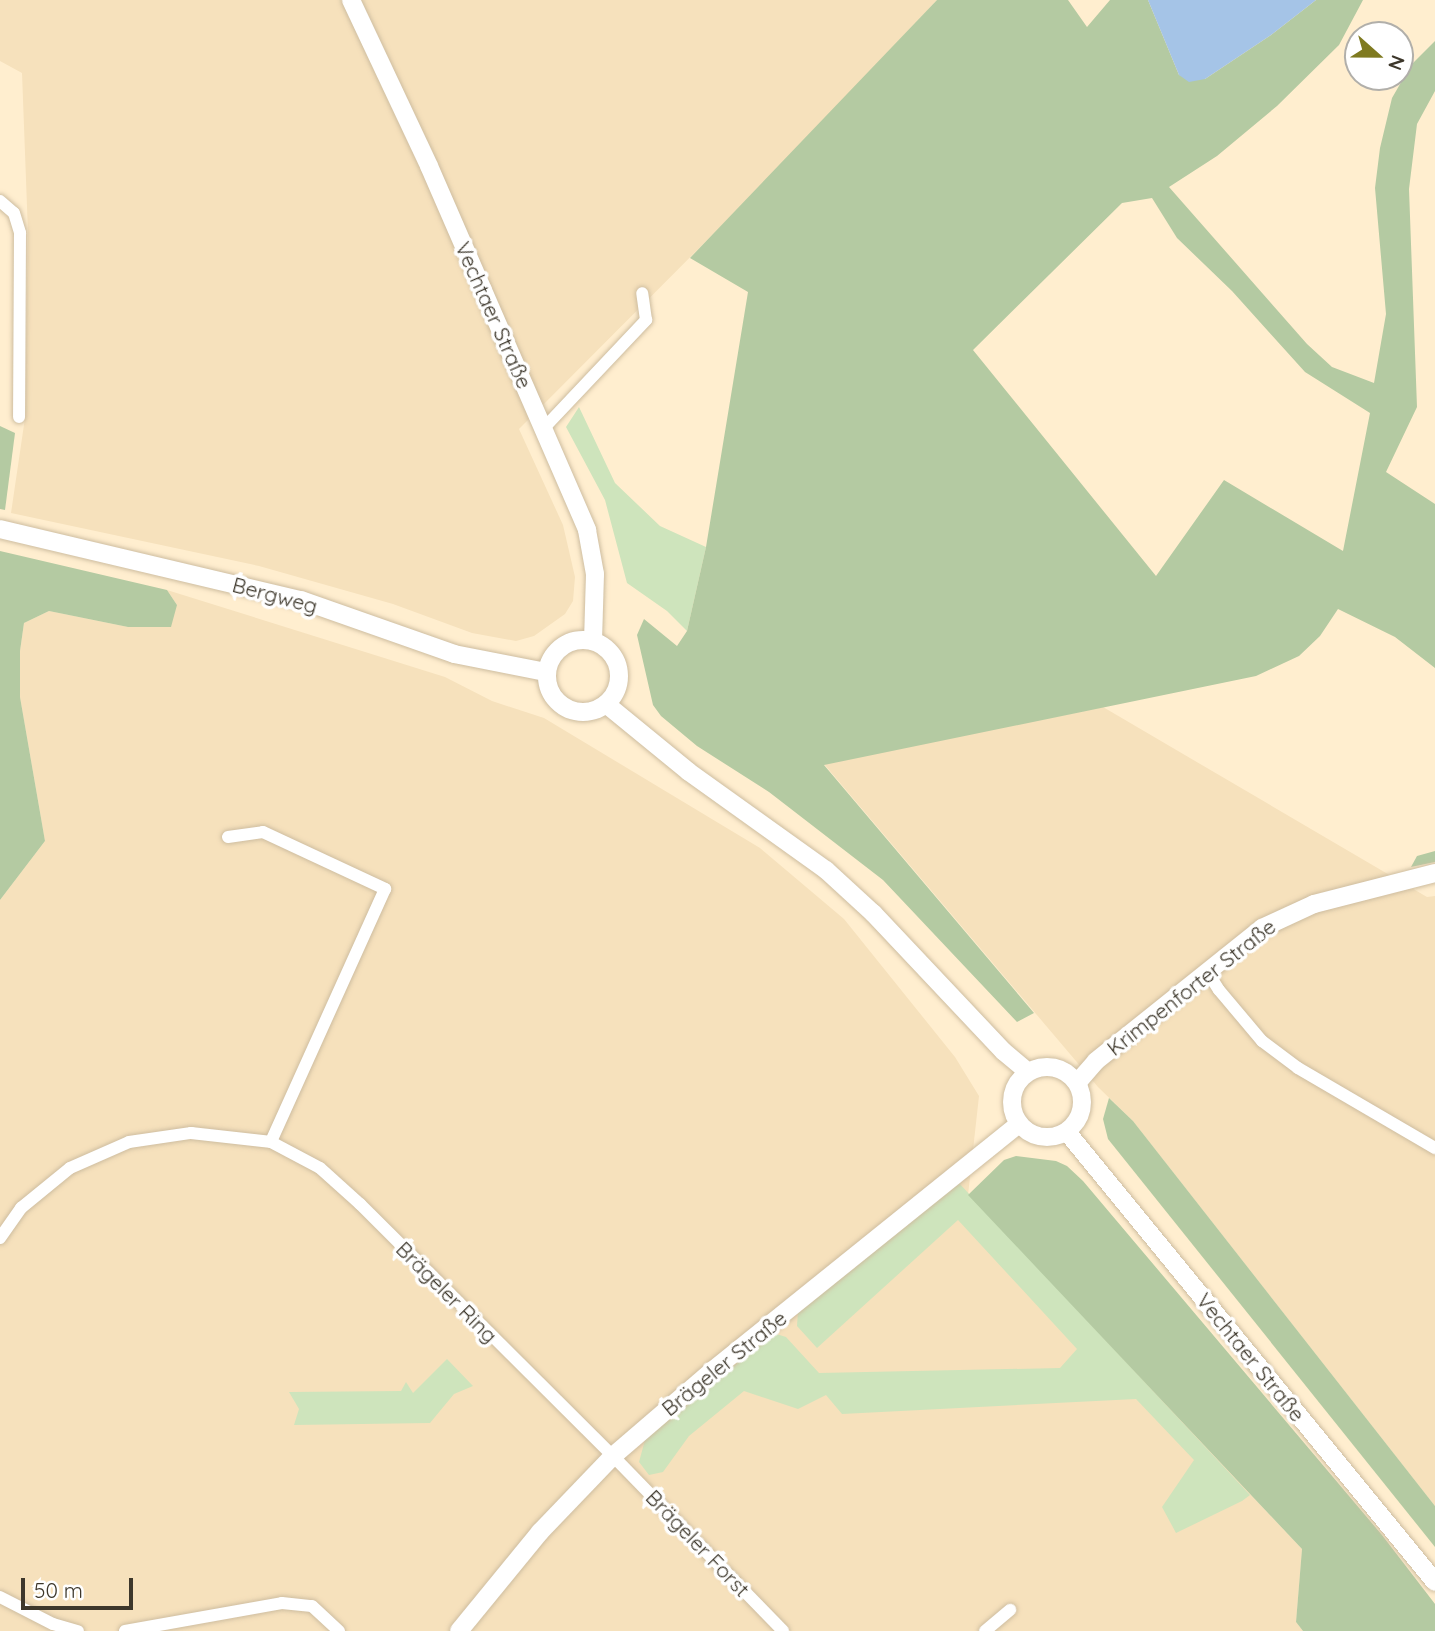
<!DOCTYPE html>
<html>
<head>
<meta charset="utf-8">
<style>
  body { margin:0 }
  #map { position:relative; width:1435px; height:1631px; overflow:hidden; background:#ffeecf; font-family:Quicksand,sans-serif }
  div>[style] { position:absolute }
  .built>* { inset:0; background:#f6e1bc }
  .green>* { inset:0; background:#cee4bc }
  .forest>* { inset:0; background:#b4caa2 }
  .water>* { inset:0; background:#a5c4e7 }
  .roads { filter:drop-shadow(0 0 2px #cebda0) drop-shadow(0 0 2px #cebda0) }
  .street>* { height:12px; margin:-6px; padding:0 6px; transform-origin:6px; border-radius:6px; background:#fff }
  .secondary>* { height:18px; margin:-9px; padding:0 9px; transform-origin:9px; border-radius:9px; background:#fff }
  .secondary>.ring { margin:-9px; padding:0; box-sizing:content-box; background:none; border:18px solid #fff; border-radius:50% }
  span { translate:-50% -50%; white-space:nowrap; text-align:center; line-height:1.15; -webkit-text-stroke:7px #fff; paint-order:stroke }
  .street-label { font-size:21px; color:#3d372b }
  .north { position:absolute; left:1344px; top:21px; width:70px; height:70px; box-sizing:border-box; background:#fff; border:2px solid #b1afaa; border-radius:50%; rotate:111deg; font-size:19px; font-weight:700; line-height:28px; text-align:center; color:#3d372b }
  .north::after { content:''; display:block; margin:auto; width:24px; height:32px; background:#7f7a20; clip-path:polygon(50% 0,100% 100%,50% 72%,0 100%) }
  .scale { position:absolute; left:21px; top:1578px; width:112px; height:32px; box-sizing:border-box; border:4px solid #3d372b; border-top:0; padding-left:9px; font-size:21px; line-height:24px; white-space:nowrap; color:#3d372b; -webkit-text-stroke:5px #fff; paint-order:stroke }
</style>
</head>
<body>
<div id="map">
  <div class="built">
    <div style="clip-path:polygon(0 0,937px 0,774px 173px,519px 429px,563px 525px,575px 577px,573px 601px,565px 614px,534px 636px,516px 641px,472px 633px,393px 604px,259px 566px,11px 513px,25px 418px,28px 233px,22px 73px,0 61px)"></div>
    <div style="clip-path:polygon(167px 590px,445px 677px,492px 701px,544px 718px,760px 848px,844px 919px,955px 1057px,979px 1096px,968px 1195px,1302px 1549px,1296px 1622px,1303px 1631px,0 1631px,0 900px,45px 841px,20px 697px,20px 651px,24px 623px,49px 611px,128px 627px,177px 605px)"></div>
    <div style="clip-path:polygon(1103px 707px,1427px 897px,1435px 896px,1435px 1506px,1133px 1121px,1098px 1087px,824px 764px)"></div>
  </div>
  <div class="green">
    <div style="clip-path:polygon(579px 407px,615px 483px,660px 526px,706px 547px,687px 631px,667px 611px,627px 583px,605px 500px,566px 427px)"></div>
    <div style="clip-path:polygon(958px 1182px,1250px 1495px,1242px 1501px,1176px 1533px,1162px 1507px,1194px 1460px,1136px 1399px,842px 1414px,826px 1395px,798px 1409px,744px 1391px,689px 1436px,663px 1472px,649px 1475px,639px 1462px,645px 1440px,773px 1333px,786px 1337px,819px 1373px,1060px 1368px,1077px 1349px,958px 1220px,817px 1348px,797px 1326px,798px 1311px)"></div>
    <div style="clip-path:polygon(447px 1359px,473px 1386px,454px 1394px,430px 1423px,294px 1425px,299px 1409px,289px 1392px,401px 1391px,406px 1382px,413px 1393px)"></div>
  </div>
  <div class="forest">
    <div style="clip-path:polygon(evenodd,937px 0,1068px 0,1087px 27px,1110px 0,1148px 0,1179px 75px,1205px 79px,1271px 35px,1316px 0,1363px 0,1339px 45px,1277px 106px,1217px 156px,1169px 187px,1307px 344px,1332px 367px,1374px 383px,1386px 314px,1375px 188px,1380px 148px,1392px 98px,1411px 65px,1435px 41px,1435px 91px,1417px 124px,1409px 189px,1417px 407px,1386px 472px,1435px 504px,1435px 668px,1395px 637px,1338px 609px,1320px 636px,1299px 656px,1256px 676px,824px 765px,1034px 1013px,1017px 1022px,883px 880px,769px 792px,697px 746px,661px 716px,653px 705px,637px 635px,644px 619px,677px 646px,687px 631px,706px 547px,748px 292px,690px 258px,937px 0,1152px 198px,1177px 238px,1232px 291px,1305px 372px,1370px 413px,1343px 551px,1224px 480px,1156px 576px,973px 350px,1122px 203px,1152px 198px)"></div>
    <div style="clip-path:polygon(0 426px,15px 433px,5px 510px,0 509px)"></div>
    <div style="clip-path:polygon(0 551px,167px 590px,177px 605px,171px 627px,128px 627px,49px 611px,24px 623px,20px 651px,20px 697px,45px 841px,0 900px)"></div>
    <div style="clip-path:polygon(1435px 851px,1435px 862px,1411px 867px,1417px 856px)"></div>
    <div style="clip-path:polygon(1109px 1098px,1133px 1121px,1435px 1506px,1435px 1547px,1108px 1139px,1103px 1119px)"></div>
    <div style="clip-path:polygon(1016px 1156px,1056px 1161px,1067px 1166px,1083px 1181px,1382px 1535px,1435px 1604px,1435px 1631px,1303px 1631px,1296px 1622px,1302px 1549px,968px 1195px,1004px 1160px)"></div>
  </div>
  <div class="water">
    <div style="clip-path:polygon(1148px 0,1316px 0,1271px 35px,1205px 79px,1189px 82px,1179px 75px)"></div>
  </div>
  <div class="roads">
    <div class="street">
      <div style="left:0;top:201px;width:18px;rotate:41deg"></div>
      <div style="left:14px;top:213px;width:21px;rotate:73deg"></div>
      <div style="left:20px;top:233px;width:184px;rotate:90.3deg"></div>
      <div style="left:544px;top:428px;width:149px;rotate:-46.6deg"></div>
      <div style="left:646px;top:320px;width:27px;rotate:-98deg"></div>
      <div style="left:228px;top:837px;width:35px;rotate:-8deg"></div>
      <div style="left:263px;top:832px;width:135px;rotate:25deg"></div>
      <div style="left:385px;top:889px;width:277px;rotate:114.3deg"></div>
      <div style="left:271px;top:1142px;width:55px;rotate:28deg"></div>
      <div style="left:320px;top:1168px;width:54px;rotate:42deg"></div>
      <div style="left:360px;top:1204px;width:357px;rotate:44.9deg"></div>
      <div style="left:613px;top:1456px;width:244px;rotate:45.8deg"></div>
      <div style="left:1207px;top:971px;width:22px;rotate:58deg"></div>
      <div style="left:1219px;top:990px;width:67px;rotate:49.9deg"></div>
      <div style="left:1262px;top:1041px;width:45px;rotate:36.9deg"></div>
      <div style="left:1298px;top:1068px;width:159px;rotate:30.3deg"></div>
      <div style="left:0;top:1238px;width:37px;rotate:-55deg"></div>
      <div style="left:21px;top:1208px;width:63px;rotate:-39.2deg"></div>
      <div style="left:70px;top:1168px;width:64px;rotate:-23.8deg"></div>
      <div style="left:129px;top:1142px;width:63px;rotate:-8.3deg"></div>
      <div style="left:191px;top:1133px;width:81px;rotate:6.4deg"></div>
      <div style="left:0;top:1597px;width:59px;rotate:27deg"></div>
      <div style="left:53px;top:1624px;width:26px;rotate:16deg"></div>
      <div style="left:125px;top:1631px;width:159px;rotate:-10.1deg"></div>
      <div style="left:282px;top:1603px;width:30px;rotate:6deg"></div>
      <div style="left:312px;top:1606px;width:37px;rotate:43deg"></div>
      <div style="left:985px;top:1631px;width:33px;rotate:-40deg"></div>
    </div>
    <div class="secondary">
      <div style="left:351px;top:0;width:183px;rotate:64.8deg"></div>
      <div style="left:429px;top:166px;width:397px;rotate:66.5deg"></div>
      <div style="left:587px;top:530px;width:45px;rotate:79.7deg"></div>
      <div style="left:595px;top:574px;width:67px;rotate:91.7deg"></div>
      <div style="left:0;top:529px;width:309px;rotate:13.3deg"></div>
      <div style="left:301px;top:600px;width:162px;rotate:19.4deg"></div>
      <div style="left:454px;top:654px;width:94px;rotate:11.1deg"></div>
      <div class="ring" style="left:547px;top:640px;width:54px;height:54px"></div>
      <div style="left:606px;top:704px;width:107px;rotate:39.3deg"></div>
      <div style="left:689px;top:772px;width:168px;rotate:35.6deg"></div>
      <div style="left:826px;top:870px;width:64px;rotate:42.5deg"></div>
      <div style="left:873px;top:913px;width:190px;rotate:46.7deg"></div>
      <div style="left:1003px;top:1051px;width:31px;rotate:40deg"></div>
      <div class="ring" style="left:1012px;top:1067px;width:52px;height:52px"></div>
      <div style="left:1077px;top:1083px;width:29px;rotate:-49deg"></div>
      <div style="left:1096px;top:1061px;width:213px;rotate:-38.7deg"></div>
      <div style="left:1262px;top:928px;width:57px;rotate:-24.8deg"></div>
      <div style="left:1314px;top:904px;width:125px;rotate:-14.4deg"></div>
      <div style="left:1067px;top:1132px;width:581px;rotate:50.72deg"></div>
      <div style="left:459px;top:1631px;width:128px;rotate:-50.7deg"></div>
      <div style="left:540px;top:1532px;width:105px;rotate:-46.2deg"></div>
      <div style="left:613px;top:1456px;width:132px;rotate:-40.7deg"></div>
      <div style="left:713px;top:1370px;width:391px;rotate:-38.8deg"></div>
    </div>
  </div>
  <div class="street-label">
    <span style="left:494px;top:315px;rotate:66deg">Vechtaer Straße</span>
    <span style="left:275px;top:595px;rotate:15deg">Bergweg</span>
    <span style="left:1191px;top:987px;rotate:-38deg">Krimpenforter Straße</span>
    <span style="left:447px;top:1292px;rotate:45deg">Brägeler Ring</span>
    <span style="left:1251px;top:1357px;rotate:51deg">Vechtaer Straße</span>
    <span style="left:724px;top:1363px;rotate:-39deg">Brägeler Straße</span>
    <span style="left:698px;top:1543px;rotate:46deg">Brägeler Forst</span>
  </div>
  <div class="north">N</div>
  <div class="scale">50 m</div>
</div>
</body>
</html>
